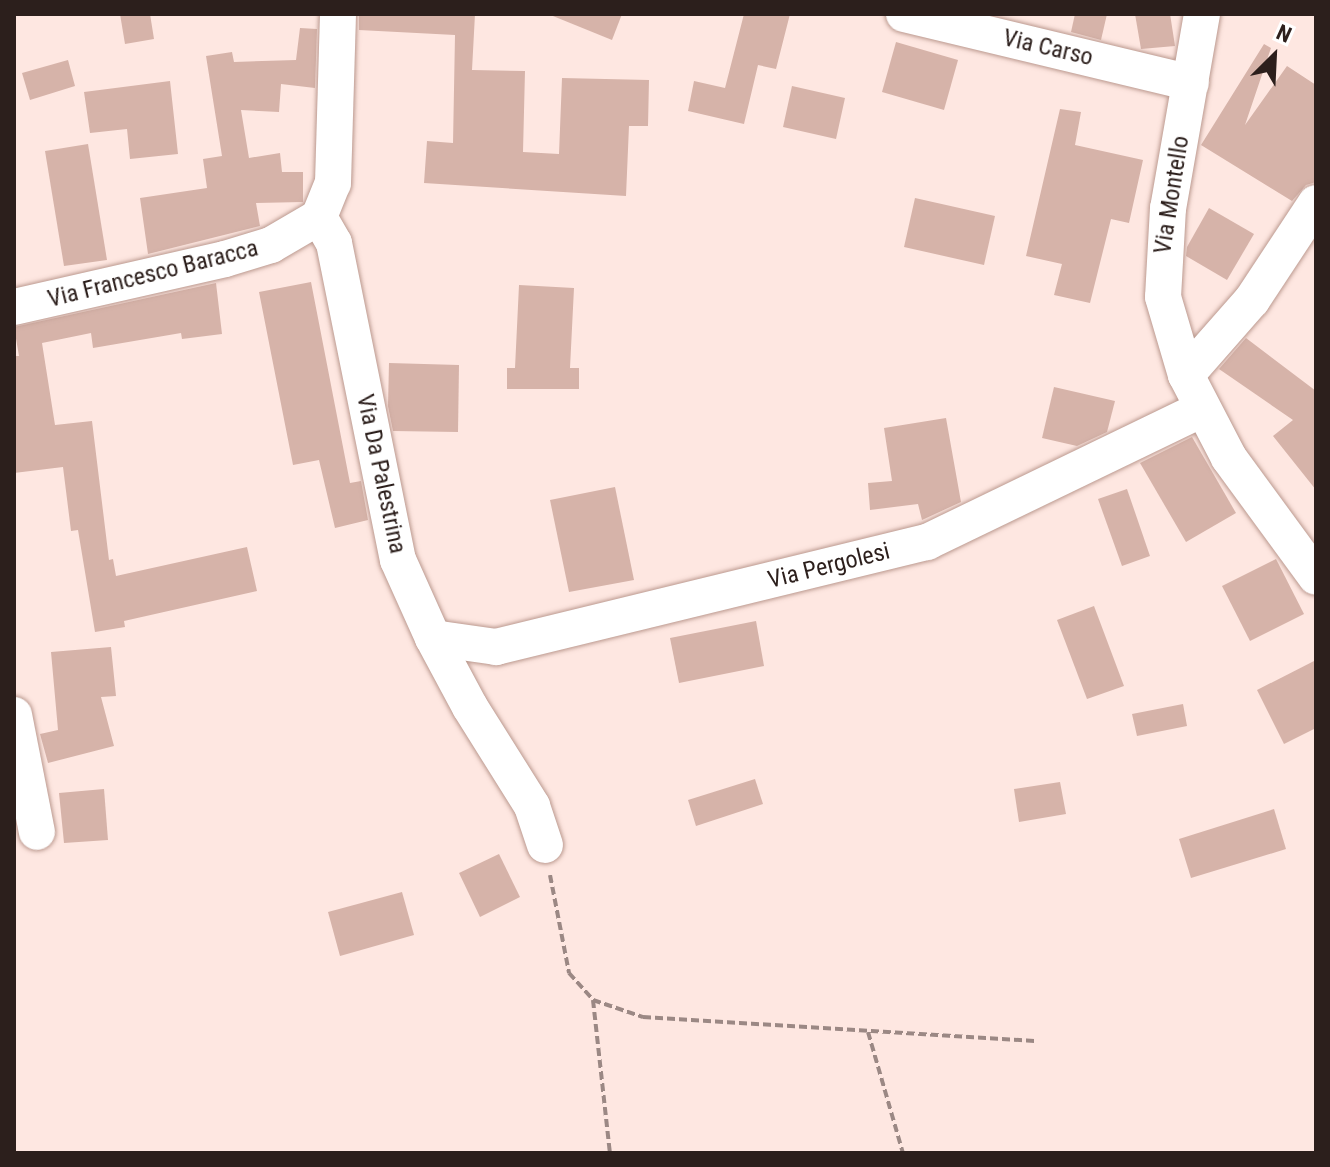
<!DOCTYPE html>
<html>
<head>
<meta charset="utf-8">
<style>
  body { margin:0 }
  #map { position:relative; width:1330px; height:1167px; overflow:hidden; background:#fee7e1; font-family:"Roboto Condensed",sans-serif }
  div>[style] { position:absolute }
  .building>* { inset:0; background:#d6b3a9 }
  .path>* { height:4px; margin-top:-2px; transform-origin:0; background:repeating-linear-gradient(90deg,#9b8884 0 8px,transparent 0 12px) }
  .roads { filter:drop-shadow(0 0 2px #bb998f) drop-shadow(0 0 2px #bb998f) }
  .minor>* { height:36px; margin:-18px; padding:0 18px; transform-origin:18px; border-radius:18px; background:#fff }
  span { translate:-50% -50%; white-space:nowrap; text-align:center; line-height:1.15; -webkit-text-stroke:6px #fff; paint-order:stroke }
  .street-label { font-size:24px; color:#2c1f1c }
  .frame { position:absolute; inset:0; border:16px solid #2c1f1c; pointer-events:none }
  .north { position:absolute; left:1234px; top:16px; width:80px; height:80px; -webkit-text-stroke:6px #fff; paint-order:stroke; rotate:24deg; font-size:22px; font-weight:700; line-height:32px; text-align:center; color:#2c1f1c }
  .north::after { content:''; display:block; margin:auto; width:28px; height:36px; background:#2c1f1c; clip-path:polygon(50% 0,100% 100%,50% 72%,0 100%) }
</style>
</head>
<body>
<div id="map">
  <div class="building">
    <div style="clip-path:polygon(120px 14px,150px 14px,154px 39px,125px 44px)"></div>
    <div style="clip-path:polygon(359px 14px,475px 14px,472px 70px,525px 71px,523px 152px,559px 154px,562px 78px,649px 80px,648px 126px,629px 126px,626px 196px,424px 183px,427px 141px,453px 143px,455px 35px,359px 30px)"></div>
    <div style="clip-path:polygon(548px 14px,622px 14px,612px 40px)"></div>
    <div style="clip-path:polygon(744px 14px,790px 14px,776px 69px,758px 65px,744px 124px,688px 111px,694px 81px,725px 88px)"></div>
    <div style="clip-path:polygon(1075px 14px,1107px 14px,1101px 40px,1071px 32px)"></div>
    <div style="clip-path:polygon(1135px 14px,1170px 14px,1175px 46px,1141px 49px)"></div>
    <div style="clip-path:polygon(300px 28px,317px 29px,315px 88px,281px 84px,279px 112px,241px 110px,249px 158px,280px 153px,282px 172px,303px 172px,303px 202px,256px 203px,260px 226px,148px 254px,140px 198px,207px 188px,203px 159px,222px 156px,206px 56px,232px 52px,234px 62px,296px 60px)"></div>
    <div style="clip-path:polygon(896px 42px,958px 60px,944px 110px,882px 92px)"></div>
    <div style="clip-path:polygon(1264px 44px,1271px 48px,1245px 125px,1287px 66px,1316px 85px,1316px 182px,1306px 185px,1292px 201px,1201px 145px)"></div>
    <div style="clip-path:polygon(68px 60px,75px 86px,30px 100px,22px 73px)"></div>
    <div style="clip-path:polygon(170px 81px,178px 154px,130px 159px,127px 129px,90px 133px,84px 92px)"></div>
    <div style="clip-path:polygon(792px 86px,845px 98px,836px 139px,783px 127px)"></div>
    <div style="clip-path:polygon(1060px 109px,1081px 112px,1075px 145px,1143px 160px,1129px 223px,1111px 219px,1090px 303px,1054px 295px,1062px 264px,1026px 256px)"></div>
    <div style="clip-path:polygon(88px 144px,107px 260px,64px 266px,45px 151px)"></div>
    <div style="clip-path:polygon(915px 198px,995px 216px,984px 265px,904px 247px)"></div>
    <div style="clip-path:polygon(1209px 208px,1254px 234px,1227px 280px,1186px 256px,1187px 247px)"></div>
    <div style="clip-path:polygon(311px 282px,350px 483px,361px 481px,368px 520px,335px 528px,319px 460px,293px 465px,259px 292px)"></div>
    <div style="clip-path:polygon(216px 283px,222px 334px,182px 339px,181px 333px,93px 348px,91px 333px,42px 343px,55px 425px,92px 421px,109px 560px,113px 559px,116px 576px,247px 547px,257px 591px,124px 621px,125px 627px,95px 632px,78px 530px,71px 531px,63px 467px,14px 473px,14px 356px,19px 356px,14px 327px)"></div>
    <div style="clip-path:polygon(519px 285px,574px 288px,570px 368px,579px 368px,579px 389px,507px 389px,507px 368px,515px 368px)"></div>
    <div style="clip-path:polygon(1246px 338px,1316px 391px,1316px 490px,1273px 436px,1293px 420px,1219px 369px)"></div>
    <div style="clip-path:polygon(389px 363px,459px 365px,458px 432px,393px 431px,388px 406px)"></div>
    <div style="clip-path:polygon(1054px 387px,1115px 401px,1107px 432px,1077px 446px,1042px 438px)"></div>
    <div style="clip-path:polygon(946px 418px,961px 502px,922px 520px,918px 504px,870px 510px,868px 483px,892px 481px,884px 428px)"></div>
    <div style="clip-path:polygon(1192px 437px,1236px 513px,1186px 542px,1140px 463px)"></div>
    <div style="clip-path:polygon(615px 487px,634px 580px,569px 592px,550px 500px)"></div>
    <div style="clip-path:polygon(1127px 489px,1150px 556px,1122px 566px,1098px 499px)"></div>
    <div style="clip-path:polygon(1276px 559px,1304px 614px,1250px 641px,1222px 586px)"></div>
    <div style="clip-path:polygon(1094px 606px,1124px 686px,1087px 699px,1057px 620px)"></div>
    <div style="clip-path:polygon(756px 621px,764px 666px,679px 683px,670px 638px)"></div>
    <div style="clip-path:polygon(111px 647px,116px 696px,101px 697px,114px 746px,48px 763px,40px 734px,58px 730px,51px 652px)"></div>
    <div style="clip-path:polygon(1316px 660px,1316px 728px,1284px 744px,1257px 690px)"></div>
    <div style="clip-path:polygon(1183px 704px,1187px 726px,1137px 736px,1132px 714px)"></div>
    <div style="clip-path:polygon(755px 779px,763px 804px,696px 826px,688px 800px)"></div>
    <div style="clip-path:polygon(1060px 782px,1066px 814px,1019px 822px,1014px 789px)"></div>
    <div style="clip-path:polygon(104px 789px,108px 840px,64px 843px,59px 793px)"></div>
    <div style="clip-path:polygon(1274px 809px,1286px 849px,1191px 878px,1179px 839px)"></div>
    <div style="clip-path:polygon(499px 854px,520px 897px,480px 917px,459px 873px)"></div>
    <div style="clip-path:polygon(402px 892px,414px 935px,340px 956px,328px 912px)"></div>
  </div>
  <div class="path">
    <div style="left:550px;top:875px;width:100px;rotate:79deg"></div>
    <div style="left:569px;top:973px;width:36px;rotate:48deg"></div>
    <div style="left:593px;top:1000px;width:53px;rotate:18.8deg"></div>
    <div style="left:643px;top:1017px;width:392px;rotate:3.5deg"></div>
    <div style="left:593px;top:1000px;width:154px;rotate:83.7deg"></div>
    <div style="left:868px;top:1032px;width:126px;rotate:73.9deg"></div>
  </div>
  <div class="roads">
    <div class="minor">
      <div style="left:904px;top:14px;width:295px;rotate:13.5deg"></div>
      <div style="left:1202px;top:14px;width:197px;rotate:99.9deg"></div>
      <div style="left:1168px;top:208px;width:89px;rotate:93.2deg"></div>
      <div style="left:1163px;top:297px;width:81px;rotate:73.6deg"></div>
      <div style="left:1186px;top:375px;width:93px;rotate:62.6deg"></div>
      <div style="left:1229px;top:458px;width:147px;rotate:53.8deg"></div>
      <div style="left:319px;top:217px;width:30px;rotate:60deg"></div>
      <div style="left:334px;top:243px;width:323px;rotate:78.6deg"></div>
      <div style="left:398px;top:560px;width:85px;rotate:65.8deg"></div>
      <div style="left:433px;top:638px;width:78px;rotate:61.8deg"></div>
      <div style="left:470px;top:707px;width:117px;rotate:57.9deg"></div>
      <div style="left:532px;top:806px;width:41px;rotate:71.6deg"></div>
      <div style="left:14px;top:307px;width:216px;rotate:-12.8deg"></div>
      <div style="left:225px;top:259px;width:48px;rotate:-16.9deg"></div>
      <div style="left:271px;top:245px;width:56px;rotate:-30.3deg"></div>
      <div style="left:319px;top:217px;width:37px;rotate:-68deg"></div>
      <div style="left:333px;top:183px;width:169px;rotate:-88.3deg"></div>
      <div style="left:1186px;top:375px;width:100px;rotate:-48.7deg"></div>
      <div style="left:1252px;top:300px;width:116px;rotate:-56.6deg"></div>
      <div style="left:433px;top:638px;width:64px;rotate:8.1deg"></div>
      <div style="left:496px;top:647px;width:444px;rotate:-13.7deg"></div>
      <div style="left:927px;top:542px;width:305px;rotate:-25.8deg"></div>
      <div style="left:14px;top:715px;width:119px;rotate:78.9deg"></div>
    </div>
  </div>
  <div class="street-label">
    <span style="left:1048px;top:48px;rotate:13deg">Via Carso</span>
    <span style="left:1172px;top:195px;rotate:-81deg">Via Montello</span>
    <span style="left:153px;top:274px;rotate:-14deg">Via Francesco Baracca</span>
    <span style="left:381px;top:474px;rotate:78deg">Via Da Palestrina</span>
    <span style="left:829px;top:566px;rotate:-14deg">Via Pergolesi</span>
  </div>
  <div class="frame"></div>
  <div class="north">N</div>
</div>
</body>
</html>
